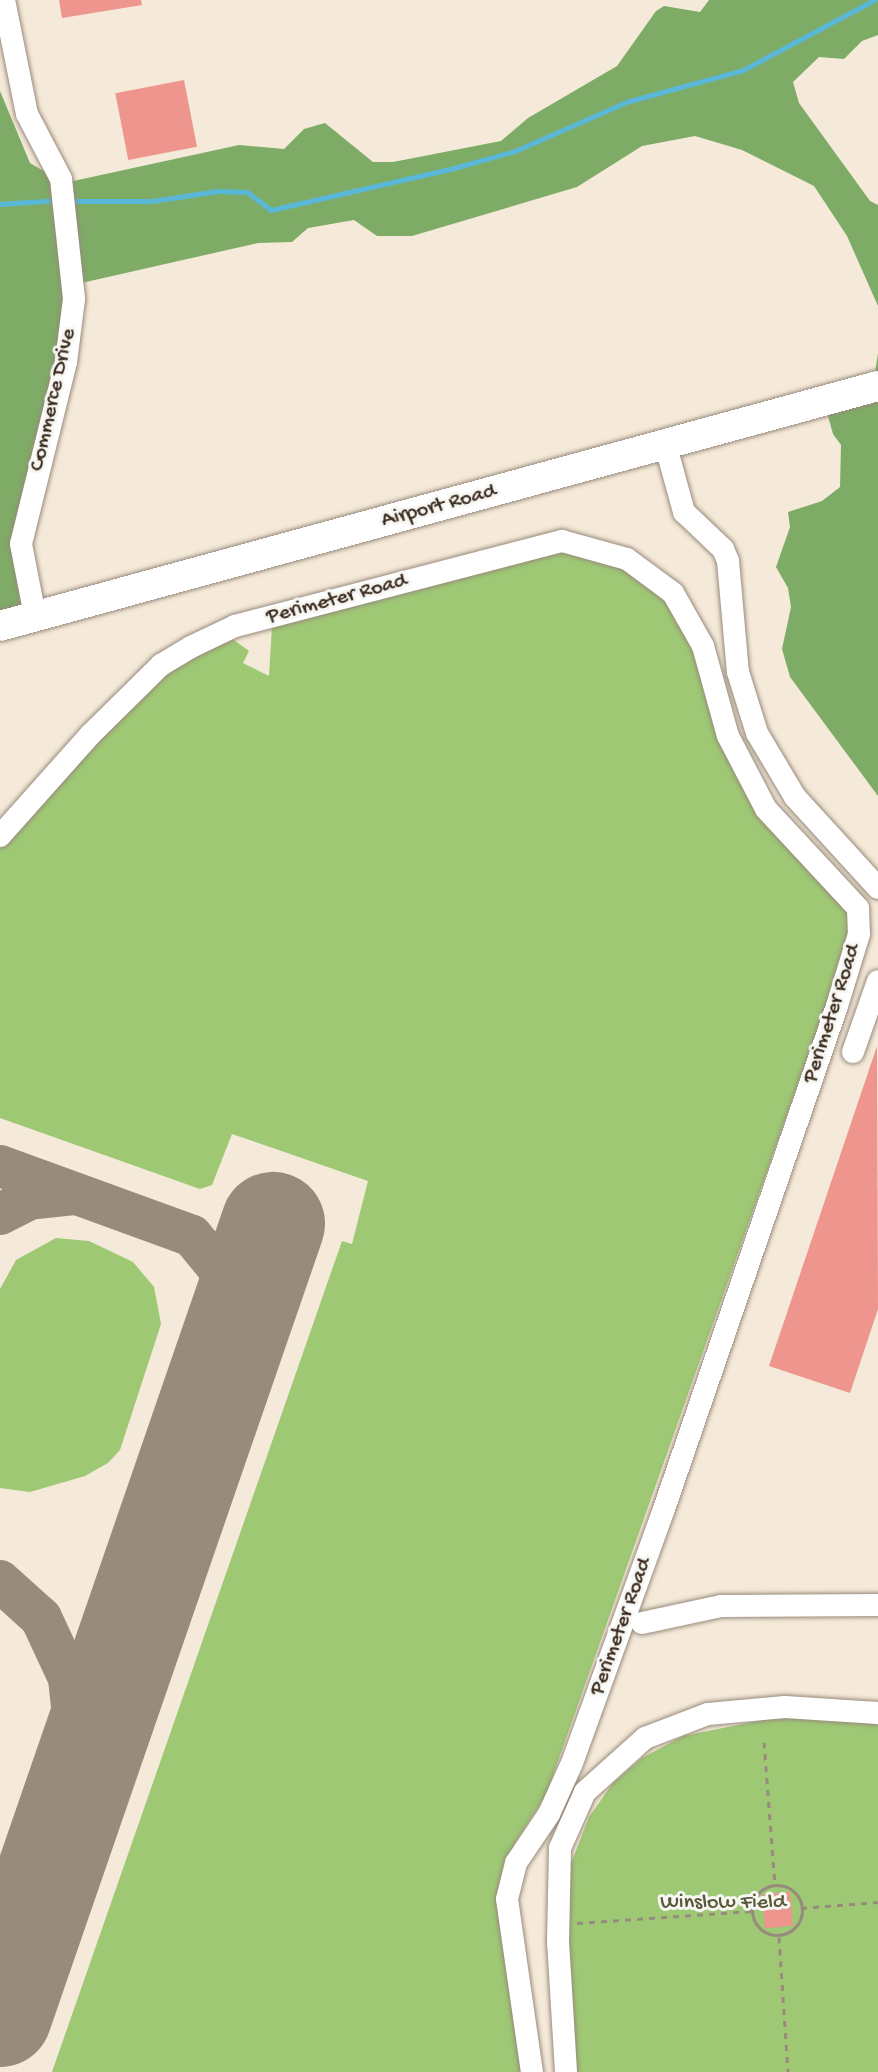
<!DOCTYPE html>
<style>
body{margin:0}
#map{position:relative;width:878px;height:2072px;overflow:hidden;background:#f5e9d9;font-family:"Gochi Hand",sans-serif}
div>[style]{position:absolute}
[style*='--x']{left:calc(var(--x)*1px);top:calc(var(--y)*1px);width:calc(var(--w)*1px);rotate:calc(var(--a)*1deg)}
.green>*{inset:0;background:#9ec874}
.forest>*{inset:0;background:#7eac66}
.stream>*{height:5px;margin:-2.5px;padding:0 2.5px;transform-origin:2.5px;border-radius:2.5px;background:#5ab7d8}
.taxiway>*{height:42px;margin:-21px;padding:0 21px;transform-origin:21px;border-radius:21px;background:#988a7c}
.runway>*{height:104px;margin:-52px;padding:0 52px;transform-origin:52px;border-radius:52px;background:#988a7c}
.building>*{inset:0;background:#ee968e;transform-origin:0 0}
.path>*{height:3px;margin-top:-1.5px;transform-origin:0;background:repeating-linear-gradient(90deg,#988a7c 0 6px,transparent 0 12px)}
.path>.ring{margin:-1.5px;padding:0;box-sizing:content-box;background:none;border:3px solid #988a7c;border-radius:50%}
.roads{filter:drop-shadow(0 0 2px #988a7c) drop-shadow(0 0 2px #988a7c)}
.minor>*{height:22px;margin:-11px;padding:0 11px;transform-origin:11px;border-radius:11px;background:#fff}
.major>*{height:30px;margin:-15px;padding:0 15px;transform-origin:15px;border-radius:15px;background:#fff}
span{translate:-50% -50%;white-space:nowrap;text-align:center;line-height:1.15;-webkit-text-stroke:6px #f6f6f2;paint-order:stroke}
.street-label{font-size:22px;color:#3b2a1e}
.park-label{font-size:22px;color:#595938}
</style>
<div id="map">
<div class="green">
<div style="clip-path:polygon(563px 551px,613px 560px,666px 597px,688px 636px,720px 739px,846px 904px,851px 934px,546px 1795px,515px 1843px,500px 1881px,523px 2072px,52px 2072px,342px 1241px,352px 1244px,368px 1181px,232px 1134px,212px 1185px,200px 1189px,0 1118px,0 847px,164px 669px,230px 637px,249px 651px,243px 663px,269px 676px,272px 626px)"></div>
<div style="clip-path:polygon(56px 1238px,89px 1241px,133px 1262px,154px 1287px,161px 1324px,120px 1450px,108px 1463px,85px 1476px,30px 1492px,0 1488px,0 1289px,16px 1260px)"></div>
<div style="clip-path:polygon(824px 1716px,878px 1725px,878px 2072px,574px 2072px,566px 1969px,570px 1866px,589px 1817px,613px 1783px,642px 1758px,683px 1736px,768px 1719px)"></div>
</div>
<div class="forest">
<div style="clip-path:polygon(709px 0,878px 0,878px 35px,862px 41px,844px 59px,819px 57px,793px 82px,799px 103px,870px 201px,878px 205px,878px 306px,847px 236px,814px 186px,742px 150px,695px 136px,642px 146px,577px 187px,412px 236px,377px 236px,354px 220px,308px 228px,292px 242px,258px 243px,77px 284px,21px 543px,35px 614px,0 625px,0 91px,30px 163px,64px 183px,239px 145px,284px 149px,304px 129px,325px 123px,373px 162px,393px 162px,501px 141px,528px 118px,617px 66px,656px 11px,664px 6px,700px 12px)"></div>
<div style="clip-path:polygon(878px 353px,878px 796px,790px 677px,782px 649px,791px 607px,788px 588px,776px 567px,790px 527px,788px 512px,822px 501px,840px 487px,841px 445px,833px 434px,824px 402px,873px 386px)"></div>
</div>
<div class="stream">
<div style="--x:69;--y:201;--w:83;--a:0"></div>
<div style="--x:152;--y:201;--w:66;--a:-8.7"></div>
<div style="--x:217;--y:191;--w:30;--a:2"></div>
<div style="--x:247;--y:192;--w:30;--a:37"></div>
<div style="--x:271;--y:210;--w:188;--a:-12.9"></div>
<div style="--x:454;--y:168;--w:63;--a:-15.6"></div>
<div style="--x:515;--y:151;--w:121;--a:-23.8"></div>
<div style="--x:626;--y:102;--w:121;--a:-15.3"></div>
<div style="--x:743;--y:70;--w:149;--a:-28.1"></div>
<div style="--x:0;--y:204;--w:59;--a:-3.9"></div>
</div>
<div class="taxiway">
<div style="--x:0;--y:1166;--w:204;--a:20"></div>
<div style="--x:192;--y:1236;--w:44;--a:50.5"></div>
<div style="--x:220;--y:1270;--w:60;--a:71.6"></div>
<div style="--x:0;--y:1214;--w:33;--a:-27"></div>
<div style="--x:29;--y:1199;--w:45;--a:-6.3"></div>
<div style="--x:0;--y:1581;--w:55;--a:42.1"></div>
<div style="--x:41;--y:1618;--w:66;--a:65"></div>
<div style="--x:69;--y:1678;--w:57;--a:84"></div>
<div style="--x:75;--y:1735;--w:70;--a:92.5"></div>
</div>
<div class="runway">
<div style="--x:0;--y:2015;--w:837;--a:-70.96"></div>
</div>
<div class="building">
<div style="clip-path:polygon(59px 0,141px 0,142px 5px,62px 18px)"></div>
<div style="left:184px;top:80px;width:68px;height:70px;rotate:79deg"></div>
<div style="clip-path:polygon(877px 1046px,878px 1309px,850px 1393px,769px 1366px)"></div>
<div style="left:790px;top:1892px;width:34px;height:28px;rotate:85deg"></div>
</div>
<div class="path">
<div style="--x:764;--y:1742;--w:142;--a:85.6"></div>
<div class="ring" style="left:752px;top:1885px;width:47px;height:47px"></div>
<div style="--x:801;--y:1908;--w:77;--a:-4.5"></div>
<div style="--x:577;--y:1923;--w:176;--a:-3.9"></div>
<div style="--x:779;--y:1937;--w:135;--a:86.2"></div>
</div>
<div class="roads">
<div class="minor">
<div style="--x:4;--y:0;--w:116;--a:78.6"></div>
<div style="--x:27;--y:114;--w:73;--a:62.4"></div>
<div style="--x:61;--y:179;--w:121;--a:83.8"></div>
<div style="--x:74;--y:299;--w:64;--a:97.2"></div>
<div style="--x:66;--y:362;--w:187;--a:103.9"></div>
<div style="--x:21;--y:544;--w:73;--a:79"></div>
<div style="--x:665;--y:443;--w:72;--a:74.6"></div>
<div style="--x:684;--y:512;--w:54;--a:43.5"></div>
<div style="--x:723;--y:549;--w:13;--a:67"></div>
<div style="--x:728;--y:561;--w:111;--a:84.9"></div>
<div style="--x:738;--y:672;--w:64;--a:72.7"></div>
<div style="--x:757;--y:733;--w:74;--a:59.3"></div>
<div style="--x:795;--y:797;--w:123;--a:47.6"></div>
<div style="--x:0;--y:836;--w:135;--a:-48.3"></div>
<div style="--x:90;--y:735;--w:100;--a:-44.6"></div>
<div style="--x:161;--y:665;--w:35;--a:-31"></div>
<div style="--x:191;--y:647;--w:49;--a:-25.5"></div>
<div style="--x:235;--y:626;--w:338;--a:-14.6"></div>
<div style="--x:562;--y:541;--w:67;--a:15.5"></div>
<div style="--x:627;--y:559;--w:57;--a:36.5"></div>
<div style="--x:673;--y:593;--w:61;--a:60.5"></div>
<div style="--x:703;--y:646;--w:93;--a:74.5"></div>
<div style="--x:728;--y:736;--w:82;--a:62.5"></div>
<div style="--x:766;--y:809;--w:135;--a:47.1"></div>
<div style="--x:858;--y:908;--w:26;--a:88"></div>
<div style="--x:859;--y:934;--w:75;--a:107"></div>
<div style="--x:837;--y:1006;--w:532;--a:108.98"></div>
<div style="--x:664;--y:1509;--w:270;--a:109.9"></div>
<div style="--x:572;--y:1763;--w:56;--a:114.3"></div>
<div style="--x:549;--y:1814;--w:59;--a:124"></div>
<div style="--x:516;--y:1863;--w:37;--a:104"></div>
<div style="--x:507;--y:1899;--w:175;--a:81.8"></div>
<div style="--x:853;--y:1052;--w:75;--a:-70.6"></div>
<div style="--x:642;--y:1623;--w:81;--a:-12.1"></div>
<div style="--x:721;--y:1606;--w:157;--a:-0.4"></div>
<div style="--x:566;--y:2072;--w:129;--a:-93.5"></div>
<div style="--x:558;--y:1943;--w:95;--a:-88.8"></div>
<div style="--x:560;--y:1848;--w:61;--a:-65.9"></div>
<div style="--x:585;--y:1792;--w:81;--a:-42"></div>
<div style="--x:645;--y:1738;--w:67;--a:-20.9"></div>
<div style="--x:708;--y:1714;--w:77;--a:-5.2"></div>
<div style="--x:785;--y:1707;--w:93;--a:3.7"></div>
</div>
<div class="major">
<div style="--x:0;--y:626;--w:910;--a:-15.29"></div>
</div>
</div>
<div class="street-label">
<span style="left:54px;top:400px;rotate:-77deg">Commerce Drive</span>
<span style="left:439px;top:507px;rotate:-15deg">Airport Road</span>
<span style="left:337px;top:600px;rotate:-15deg">Perimeter Road</span>
<span style="left:833px;top:1014px;rotate:-72deg">Perimeter Road</span>
<span style="left:622px;top:1627px;rotate:-70deg">Perimeter Road</span>
</div>
<div class="park-label">
<span style="left:723px;top:1904px">Winslow Field</span>
</div>
</div>
